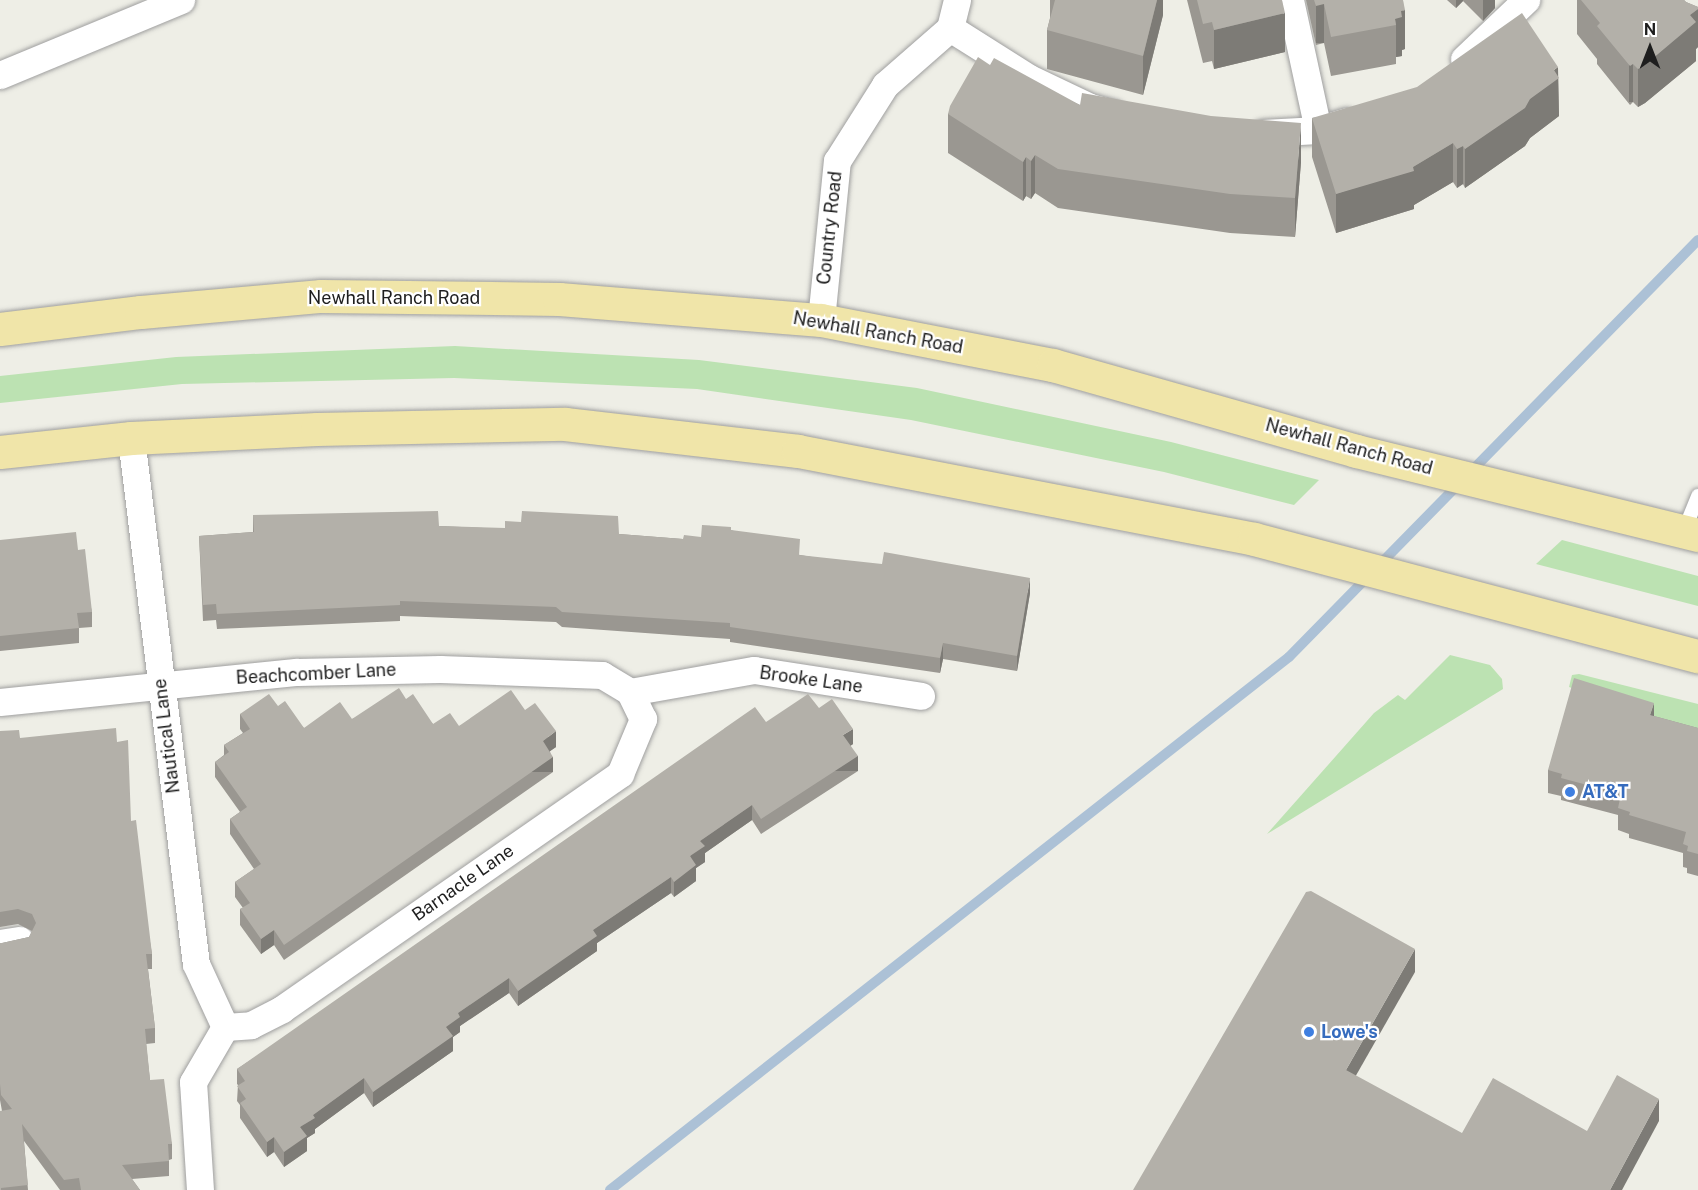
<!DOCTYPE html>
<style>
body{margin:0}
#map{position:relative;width:1698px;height:1190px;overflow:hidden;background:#eeeee6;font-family:"Public Sans",sans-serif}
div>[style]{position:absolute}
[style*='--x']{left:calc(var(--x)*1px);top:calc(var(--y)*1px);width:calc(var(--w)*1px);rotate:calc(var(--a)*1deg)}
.grass>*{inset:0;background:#bce2b2}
.stream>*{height:10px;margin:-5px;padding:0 5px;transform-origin:5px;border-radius:5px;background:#acc1d6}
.roads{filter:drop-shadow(0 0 2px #9f9f9f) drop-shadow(0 0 2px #9f9f9f)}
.service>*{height:14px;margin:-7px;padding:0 7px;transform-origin:7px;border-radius:7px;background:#fff}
.minor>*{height:27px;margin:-13.5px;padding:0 13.5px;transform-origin:13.5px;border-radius:13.5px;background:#fff}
.primary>*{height:33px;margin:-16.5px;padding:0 16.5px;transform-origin:16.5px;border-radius:16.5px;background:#f0e5a9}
.wall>*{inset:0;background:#9a9791}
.shaded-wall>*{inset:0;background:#7d7b76;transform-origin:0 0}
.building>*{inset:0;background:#b3b0a9}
.dots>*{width:16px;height:16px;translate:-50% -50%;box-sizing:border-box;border:3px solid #fff;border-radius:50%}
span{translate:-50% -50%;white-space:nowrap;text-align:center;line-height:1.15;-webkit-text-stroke:4.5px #fff;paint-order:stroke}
.street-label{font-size:18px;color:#1e1e1e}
.shop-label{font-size:18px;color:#366cbe;font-weight:700}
.left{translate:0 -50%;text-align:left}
.north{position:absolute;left:1620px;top:18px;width:60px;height:60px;-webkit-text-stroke:4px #fff;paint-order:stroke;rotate:0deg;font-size:16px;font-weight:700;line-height:24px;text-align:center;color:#1e1e1e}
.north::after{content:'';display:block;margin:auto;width:21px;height:27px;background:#1e1e1e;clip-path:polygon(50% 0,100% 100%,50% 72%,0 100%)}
</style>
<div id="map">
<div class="grass">
<div style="clip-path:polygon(455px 346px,699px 360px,917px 388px,1171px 442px,1319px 480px,1294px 505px,1164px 472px,911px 420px,697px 389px,454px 378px,182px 384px,0 403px,0 376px,176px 357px)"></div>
<div style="clip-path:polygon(1562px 540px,1698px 576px,1698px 606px,1536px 564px)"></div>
<div style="clip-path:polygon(1450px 655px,1490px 665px,1502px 679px,1503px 689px,1267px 834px,1374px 713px,1398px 695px,1405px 700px)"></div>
<div style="clip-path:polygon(1579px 674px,1698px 704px,1698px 731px,1569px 687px,1572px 675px)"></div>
</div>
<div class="stream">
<div style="--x:610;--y:1190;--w:863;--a:-38.13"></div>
<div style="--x:1289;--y:657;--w:584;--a:-45.55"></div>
</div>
<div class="roads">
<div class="service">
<div style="--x:1684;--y:531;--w:38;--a:-68"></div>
</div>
<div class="minor">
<div style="--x:1290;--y:0;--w:133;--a:77.8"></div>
<div style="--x:950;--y:28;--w:93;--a:32.3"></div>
<div style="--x:1029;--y:78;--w:68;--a:25.4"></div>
<div style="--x:1090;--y:107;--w:24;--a:15"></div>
<div style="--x:1464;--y:59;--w:86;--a:-43.6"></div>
<div style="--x:0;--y:75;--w:196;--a:-22.5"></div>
<div style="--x:1263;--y:133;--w:55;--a:-3.1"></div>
<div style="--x:1318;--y:130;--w:30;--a:-17"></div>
<div style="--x:821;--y:320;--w:160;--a:-84.3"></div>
<div style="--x:837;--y:161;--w:90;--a:-57.7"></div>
<div style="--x:885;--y:85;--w:86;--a:-41.2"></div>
<div style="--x:950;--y:28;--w:29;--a:-76"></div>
<div style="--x:131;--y:438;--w:530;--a:82.96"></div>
<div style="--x:196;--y:964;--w:69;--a:65.3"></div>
<div style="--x:630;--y:692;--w:126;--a:-10.1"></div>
<div style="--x:754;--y:670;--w:169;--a:8.8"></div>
<div style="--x:0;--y:702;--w:299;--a:-5.8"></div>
<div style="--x:297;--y:672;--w:143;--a:-1.2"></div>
<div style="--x:440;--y:669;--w:162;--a:2.1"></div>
<div style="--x:602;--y:675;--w:33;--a:31"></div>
<div style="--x:0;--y:943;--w:20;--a:-9"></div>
<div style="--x:225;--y:1027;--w:26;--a:-4"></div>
<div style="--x:251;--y:1025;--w:35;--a:-27"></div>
<div style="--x:282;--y:1009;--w:412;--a:-34.8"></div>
<div style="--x:620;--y:774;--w:60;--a:-67.3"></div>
<div style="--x:643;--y:719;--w:30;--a:-116"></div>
<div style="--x:200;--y:1190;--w:108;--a:-93.7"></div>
<div style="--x:193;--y:1082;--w:64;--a:-59.8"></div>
</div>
<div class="primary">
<div style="--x:0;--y:329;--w:142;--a:-6.9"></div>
<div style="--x:141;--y:312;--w:181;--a:-5.1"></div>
<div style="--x:321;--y:296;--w:238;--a:0.7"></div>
<div style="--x:559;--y:299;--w:263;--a:4.6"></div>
<div style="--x:821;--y:320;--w:236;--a:11"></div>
<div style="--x:1053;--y:365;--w:315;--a:15.8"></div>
<div style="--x:1356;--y:451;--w:352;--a:13.8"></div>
<div style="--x:0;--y:452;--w:132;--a:-6.1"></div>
<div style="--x:131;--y:438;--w:186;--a:-2.8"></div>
<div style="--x:317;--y:429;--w:248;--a:-1.2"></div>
<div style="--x:565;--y:424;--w:235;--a:6.6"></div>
<div style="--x:798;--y:451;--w:464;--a:10.9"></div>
<div style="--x:1254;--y:539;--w:459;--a:14.8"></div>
</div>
</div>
<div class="wall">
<div style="clip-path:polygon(1050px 0,1163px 0,1163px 15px,1143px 95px,1047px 69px,1047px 30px,1050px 18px)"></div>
<div style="clip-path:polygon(1187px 0,1282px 0,1285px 52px,1214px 69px,1212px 61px,1203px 63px)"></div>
<div style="clip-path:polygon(1306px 0,1403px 0,1405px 49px,1402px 50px,1402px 56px,1396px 57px,1396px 64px,1331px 76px,1324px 43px,1316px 45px)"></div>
<div style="clip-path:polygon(1447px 0,1495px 0,1495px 8px,1483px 21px,1463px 1px,1456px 8px)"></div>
<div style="clip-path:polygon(1577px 0,1684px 0,1686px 2px,1698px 7px,1698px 47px,1696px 49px,1696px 61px,1645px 103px,1638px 107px,1633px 102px,1630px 105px,1597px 64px,1597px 59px,1577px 34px)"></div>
<div style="clip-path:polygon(990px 65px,1080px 105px,1301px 162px,1295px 237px,1230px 233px,1058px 208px,1035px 193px,1031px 199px,1026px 196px,1023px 201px,948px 153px,948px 114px)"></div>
<div style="clip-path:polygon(1558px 76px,1559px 116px,1530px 138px,1525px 146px,1465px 188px,1463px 184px,1457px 188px,1453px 182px,1414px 205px,1414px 209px,1336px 233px,1312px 157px,1312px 118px)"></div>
<div style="clip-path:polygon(253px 515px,439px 526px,619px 534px,683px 539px,701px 537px,731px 530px,800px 555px,1030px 593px,1017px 671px,943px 659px,940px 673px,730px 642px,730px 639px,562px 627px,556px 622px,400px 616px,400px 621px,217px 629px,216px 620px,203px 621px,199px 536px,253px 532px)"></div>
<div style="clip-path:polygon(0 540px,78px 550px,92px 612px,92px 627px,79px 628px,79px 643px,0 651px)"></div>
<div style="clip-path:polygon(406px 699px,433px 724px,459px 726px,525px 710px,556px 747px,550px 751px,553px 772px,284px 960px,274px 945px,261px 954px,240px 925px,240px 909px,243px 908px,235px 897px,235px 882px,254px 869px,230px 834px,230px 819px,240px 812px,215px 777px,215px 762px,224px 755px,224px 745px,243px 733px,240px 729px,240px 714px,278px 706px,304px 728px,352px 719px)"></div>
<div style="clip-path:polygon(1654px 716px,1698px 728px,1698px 876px,1687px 873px,1687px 868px,1683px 867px,1683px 853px,1629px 838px,1629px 834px,1618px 830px,1618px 815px,1561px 800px,1561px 796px,1548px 793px,1548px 770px)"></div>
<div style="clip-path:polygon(766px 722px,853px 744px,850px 746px,858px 771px,761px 834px,752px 820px,705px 853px,705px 862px,696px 868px,696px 881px,674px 897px,671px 893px,597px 943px,597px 951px,518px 1006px,509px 993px,460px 1026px,460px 1032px,453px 1037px,453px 1051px,373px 1107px,364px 1093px,315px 1129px,315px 1133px,307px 1138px,307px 1151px,284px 1167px,274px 1152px,267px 1157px,240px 1118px,240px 1105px,237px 1101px,238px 1085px,237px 1084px,237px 1069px)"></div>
<div style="clip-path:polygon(0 731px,20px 738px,117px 742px,152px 954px,152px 969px,148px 969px,155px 1028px,155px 1043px,146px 1044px,150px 1080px,172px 1144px,172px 1159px,169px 1160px,169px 1176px,132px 1179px,140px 1190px,60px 1190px,24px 1141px,28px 1190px,0 1190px,2px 1111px,0 1100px,0 943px,2px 943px,29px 937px,32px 931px,18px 924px,0 927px)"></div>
</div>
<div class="shaded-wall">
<div style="clip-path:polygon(1157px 0,1163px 0,1163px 15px,1143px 95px,1143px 56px)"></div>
<div style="clip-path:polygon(1456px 0,1463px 0,1463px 1px,1456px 8px)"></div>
<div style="clip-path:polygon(1483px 0,1495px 0,1495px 8px,1483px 21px)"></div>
<div style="left:1324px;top:4px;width:39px;height:8px;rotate:90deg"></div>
<div style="clip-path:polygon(1698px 9px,1698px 47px,1696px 49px,1696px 61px,1645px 103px,1638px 107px,1638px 69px,1690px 15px)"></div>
<div style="clip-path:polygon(1405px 10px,1405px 49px,1402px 50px,1402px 56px,1396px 57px,1396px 25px,1395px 19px,1401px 11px)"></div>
<div style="clip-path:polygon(1285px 13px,1285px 52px,1214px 69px,1214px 30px)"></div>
<div style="left:1633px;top:64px;width:38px;height:4px;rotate:90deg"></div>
<div style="clip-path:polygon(1558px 67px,1559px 116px,1530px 138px,1525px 146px,1465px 188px,1465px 149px,1530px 99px,1554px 70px)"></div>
<div style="clip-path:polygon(1301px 123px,1301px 162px,1295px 237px,1295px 198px)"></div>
<div style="clip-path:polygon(1453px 143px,1453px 182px,1414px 205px,1414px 209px,1336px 233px,1336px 194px,1413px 167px)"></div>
<div style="clip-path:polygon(1463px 146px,1463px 184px,1457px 188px,1457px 149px)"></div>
<div style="clip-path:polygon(1035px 155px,1035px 193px,1031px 199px,1031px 161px)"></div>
<div style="clip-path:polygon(1026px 157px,1026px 196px,1023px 201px,1023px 162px)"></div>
<div style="clip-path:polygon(1030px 578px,1030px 593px,1017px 671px,1017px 656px)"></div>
<div style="clip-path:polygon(943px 643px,943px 659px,940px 673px,940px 658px)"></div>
<div style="clip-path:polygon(1654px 703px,1654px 725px,1650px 715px)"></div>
<div style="clip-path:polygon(853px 729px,853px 744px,843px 751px,843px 735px)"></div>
<div style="clip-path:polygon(556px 731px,556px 747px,543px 756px,543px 741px)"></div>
<div style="left:858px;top:756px;width:15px;height:116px;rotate:90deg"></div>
<div style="left:553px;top:757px;width:15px;height:328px;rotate:90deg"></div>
<div style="clip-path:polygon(752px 805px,752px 820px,705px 853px,705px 862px,696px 868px,696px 881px,674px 897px,674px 882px,700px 841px)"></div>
<div style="clip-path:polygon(671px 877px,671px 893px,597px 943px,597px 951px,518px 1006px,518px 991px,593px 930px)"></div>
<div style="clip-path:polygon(274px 930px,274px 945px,261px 954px,261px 939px)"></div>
<div style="clip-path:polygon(1415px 949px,1415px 972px,1346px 1093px,1346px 1070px)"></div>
<div style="clip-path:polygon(509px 978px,509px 993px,460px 1026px,460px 1032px,453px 1037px,453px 1051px,373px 1107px,373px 1092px,458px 1013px)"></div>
<div style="clip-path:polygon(364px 1078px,364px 1093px,315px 1129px,315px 1133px,307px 1138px,307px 1151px,284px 1167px,284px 1152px,300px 1127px,313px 1115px)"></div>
<div style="clip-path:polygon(1659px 1099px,1659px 1121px,1622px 1190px,1610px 1190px)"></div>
<div style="clip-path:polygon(274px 1137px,274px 1152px,267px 1157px,267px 1142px)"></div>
</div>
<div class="building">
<div style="clip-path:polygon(1055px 0,1157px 0,1143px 56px,1047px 30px)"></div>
<div style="clip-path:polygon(1197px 0,1282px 0,1285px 13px,1214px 30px,1212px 22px,1203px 24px)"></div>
<div style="clip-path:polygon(1314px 0,1403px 0,1405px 10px,1401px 11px,1402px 17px,1395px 19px,1396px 25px,1331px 37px,1324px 4px,1316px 6px)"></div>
<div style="clip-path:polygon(1581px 0,1684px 0,1686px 2px,1698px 7px,1698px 9px,1690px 15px,1696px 22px,1645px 65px,1638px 69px,1633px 64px,1630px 66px,1597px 26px,1600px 23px)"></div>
<div style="clip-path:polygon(1522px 13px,1558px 67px,1554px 70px,1559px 78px,1530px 99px,1525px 108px,1465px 149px,1463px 146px,1457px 149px,1453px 143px,1413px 167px,1414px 171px,1336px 194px,1312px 118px,1417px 87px)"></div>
<div style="clip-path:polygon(978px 57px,990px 65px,994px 58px,1080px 105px,1082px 93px,1211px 116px,1301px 123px,1295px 198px,1230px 194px,1058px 169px,1035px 155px,1031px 161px,1026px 157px,1023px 162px,948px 114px,950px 106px)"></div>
<div style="clip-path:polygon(438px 511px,439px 526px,505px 528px,505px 521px,521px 522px,522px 511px,618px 516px,619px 534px,683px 539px,684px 535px,701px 537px,702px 525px,731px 527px,731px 530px,800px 539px,799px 555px,882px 564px,884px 552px,1030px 578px,1017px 656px,943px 643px,940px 658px,730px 627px,730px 623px,562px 612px,556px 607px,400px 601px,400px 605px,217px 614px,216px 604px,203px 605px,199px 536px,254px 532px,253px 515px)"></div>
<div style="clip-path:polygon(76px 532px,78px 550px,85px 549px,92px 612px,77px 613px,79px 628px,0 636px,0 540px)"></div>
<div style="clip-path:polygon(1574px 678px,1654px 703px,1650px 715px,1698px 728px,1698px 854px,1687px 851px,1688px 846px,1683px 844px,1686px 832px,1629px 815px,1630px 812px,1618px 808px,1621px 794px,1561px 778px,1562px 774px,1548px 770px)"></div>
<div style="clip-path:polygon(399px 688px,406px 699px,413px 694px,433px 724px,450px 713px,459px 726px,511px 690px,525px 710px,535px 703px,556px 731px,543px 741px,553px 757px,284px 945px,274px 930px,261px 939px,240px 909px,250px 903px,235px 882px,261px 864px,230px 819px,247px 807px,215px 762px,229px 752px,224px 745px,250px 729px,240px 714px,269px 694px,278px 706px,285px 701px,304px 728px,340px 702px,352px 719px)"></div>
<div style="clip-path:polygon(808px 694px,819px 708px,832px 699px,853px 729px,843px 735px,858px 756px,761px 819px,752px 805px,700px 841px,705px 846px,690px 856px,696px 865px,674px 882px,671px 877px,593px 930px,597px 936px,518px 991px,509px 978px,458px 1013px,460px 1017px,446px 1027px,453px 1036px,373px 1092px,364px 1078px,313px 1115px,315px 1118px,300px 1127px,307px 1136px,284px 1152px,274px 1137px,267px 1142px,240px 1103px,246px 1099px,237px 1086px,245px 1081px,237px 1069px,755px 707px,766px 722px)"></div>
<div style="clip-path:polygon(116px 728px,117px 742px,128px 740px,131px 821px,136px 820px,152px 954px,146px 954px,155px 1028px,145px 1029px,150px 1080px,164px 1079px,172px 1144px,168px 1144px,169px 1161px,122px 1165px,140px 1190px,81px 1190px,79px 1178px,64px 1180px,22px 1124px,28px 1185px,1px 1188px,1px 1190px,0 1190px,0 1111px,12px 1109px,1px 1095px,0 1084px,0 943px,2px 943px,29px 937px,36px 923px,32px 914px,18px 909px,0 912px,0 731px,19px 730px,20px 738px)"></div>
<div style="clip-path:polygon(1311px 891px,1415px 949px,1346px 1070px,1462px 1133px,1493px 1078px,1587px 1131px,1617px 1075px,1659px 1099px,1610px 1190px,1133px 1190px,1306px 892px)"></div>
</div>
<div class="dots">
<div style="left:1570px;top:792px;background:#3f7fe0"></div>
<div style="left:1309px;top:1032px;background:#3f7fe0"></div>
</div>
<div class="street-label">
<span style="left:830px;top:228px;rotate:-84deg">Country Road</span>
<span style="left:394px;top:298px">Newhall Ranch Road</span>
<span style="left:878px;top:333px;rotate:10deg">Newhall Ranch Road</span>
<span style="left:1349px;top:447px;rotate:15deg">Newhall Ranch Road</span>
<span style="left:316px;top:674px;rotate:-3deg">Beachcomber Lane</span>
<span style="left:811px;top:680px;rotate:8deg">Brooke Lane</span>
<span style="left:167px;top:736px;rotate:-97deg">Nautical Lane</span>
<span style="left:463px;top:883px;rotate:-35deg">Barnacle Lane</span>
</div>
<div class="shop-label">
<span class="left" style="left:1582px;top:792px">AT&amp;T</span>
<span class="left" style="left:1321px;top:1032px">Lowe's</span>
</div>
<div class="north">N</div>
</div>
